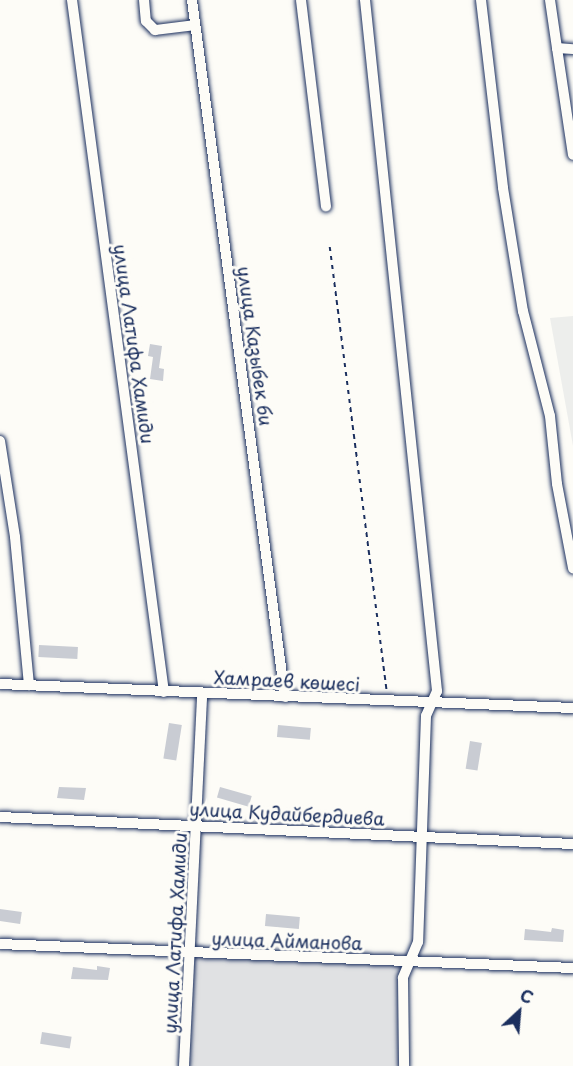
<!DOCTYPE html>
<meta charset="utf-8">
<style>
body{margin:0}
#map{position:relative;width:573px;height:1066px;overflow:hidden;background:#fdfcf7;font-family:"Playpen Sans",sans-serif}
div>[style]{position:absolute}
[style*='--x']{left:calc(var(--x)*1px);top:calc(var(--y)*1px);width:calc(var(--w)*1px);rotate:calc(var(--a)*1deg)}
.built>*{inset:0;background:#edeeec}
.green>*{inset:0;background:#e0e1e3}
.building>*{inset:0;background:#c9ccd3;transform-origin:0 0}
.path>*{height:1.5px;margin-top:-0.75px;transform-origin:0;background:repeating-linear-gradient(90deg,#1b2f5e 0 4.5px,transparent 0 9px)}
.roads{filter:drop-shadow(0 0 2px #1b2f5e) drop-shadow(0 0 2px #1b2f5e)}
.minor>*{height:10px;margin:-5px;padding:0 5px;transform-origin:5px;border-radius:5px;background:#fdfcf7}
span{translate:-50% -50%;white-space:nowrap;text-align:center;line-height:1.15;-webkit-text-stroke:6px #fdfcf7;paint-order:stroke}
.street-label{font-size:18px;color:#1b2f5e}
.north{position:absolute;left:489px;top:982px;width:60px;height:60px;-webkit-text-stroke:4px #fdfcf7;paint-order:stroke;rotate:26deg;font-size:16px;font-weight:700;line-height:24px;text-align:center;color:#1b2f5e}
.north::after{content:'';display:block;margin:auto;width:21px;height:27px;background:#1b2f5e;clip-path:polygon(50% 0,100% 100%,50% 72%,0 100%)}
</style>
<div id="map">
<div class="built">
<div style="clip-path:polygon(573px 316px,573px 446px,550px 318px)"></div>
</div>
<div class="green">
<div style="clip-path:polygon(190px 954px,410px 963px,403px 979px,404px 1066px,184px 1066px)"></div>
</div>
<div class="building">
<div style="clip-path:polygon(150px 344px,162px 346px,159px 368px,164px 369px,163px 381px,150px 379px,153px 357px,148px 356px)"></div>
<div style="left:39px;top:645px;width:39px;height:12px;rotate:3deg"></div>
<div style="left:169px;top:723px;width:13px;height:36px;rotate:9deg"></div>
<div style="left:278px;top:725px;width:33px;height:12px;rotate:5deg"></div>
<div style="left:470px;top:741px;width:12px;height:28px;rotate:9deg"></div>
<div style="clip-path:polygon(59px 787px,86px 788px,84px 800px,57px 798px)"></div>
<div style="left:220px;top:787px;width:33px;height:11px;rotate:16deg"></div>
<div style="left:0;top:909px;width:22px;height:12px;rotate:8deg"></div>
<div style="left:266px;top:914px;width:34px;height:12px;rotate:5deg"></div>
<div style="clip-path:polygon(552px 928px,564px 930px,563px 942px,524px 940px,525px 929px,551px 932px)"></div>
<div style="clip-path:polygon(97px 966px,110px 968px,108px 980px,71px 979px,73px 967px,97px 970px)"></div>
<div style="left:42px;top:1032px;width:30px;height:12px;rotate:9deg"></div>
</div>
<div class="path">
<div style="--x:330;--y:247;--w:447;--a:82.7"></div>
</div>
<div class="roads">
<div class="minor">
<div style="--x:72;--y:0;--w:698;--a:82.43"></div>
<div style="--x:144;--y:0;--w:21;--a:85"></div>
<div style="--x:146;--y:21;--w:13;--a:45"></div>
<div style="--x:155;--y:30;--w:40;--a:-7.1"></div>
<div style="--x:192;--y:0;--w:703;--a:82.4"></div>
<div style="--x:301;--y:0;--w:208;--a:83.1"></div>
<div style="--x:365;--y:0;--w:695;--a:84.05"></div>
<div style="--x:437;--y:691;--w:27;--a:114"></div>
<div style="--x:426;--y:716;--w:226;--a:92"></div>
<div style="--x:418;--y:942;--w:39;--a:113"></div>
<div style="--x:403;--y:978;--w:88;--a:89.3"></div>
<div style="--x:481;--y:0;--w:189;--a:83.3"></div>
<div style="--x:503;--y:188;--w:125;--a:80.8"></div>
<div style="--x:523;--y:311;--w:108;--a:75.6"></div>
<div style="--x:550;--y:416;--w:68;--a:84.1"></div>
<div style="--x:557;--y:484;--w:86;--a:79.2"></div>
<div style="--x:550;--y:0;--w:49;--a:81.7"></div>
<div style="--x:557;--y:48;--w:16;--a:4"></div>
<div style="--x:557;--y:48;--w:108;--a:81.5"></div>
<div style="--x:0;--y:441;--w:97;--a:81.1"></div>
<div style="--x:15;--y:537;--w:149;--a:84.6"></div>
<div style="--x:0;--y:684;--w:574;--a:2.4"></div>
<div style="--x:0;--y:817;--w:574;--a:2.7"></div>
<div style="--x:0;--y:944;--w:574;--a:2.4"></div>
<div style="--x:184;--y:1066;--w:373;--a:-87.2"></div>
</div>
</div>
<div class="street-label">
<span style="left:134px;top:344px;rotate:82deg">улица Латифа Хамиди</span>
<span style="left:255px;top:346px;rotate:82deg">улица Казыбек би</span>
<span style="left:287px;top:681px;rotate:3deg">Хамраев көшесі</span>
<span style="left:287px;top:814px;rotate:3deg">улица Кудайбердиева</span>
<span style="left:175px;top:933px;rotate:-87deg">улица Латифа Хамиди</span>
<span style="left:287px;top:941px;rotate:2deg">улица Айманова</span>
</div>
<div class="north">С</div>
</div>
